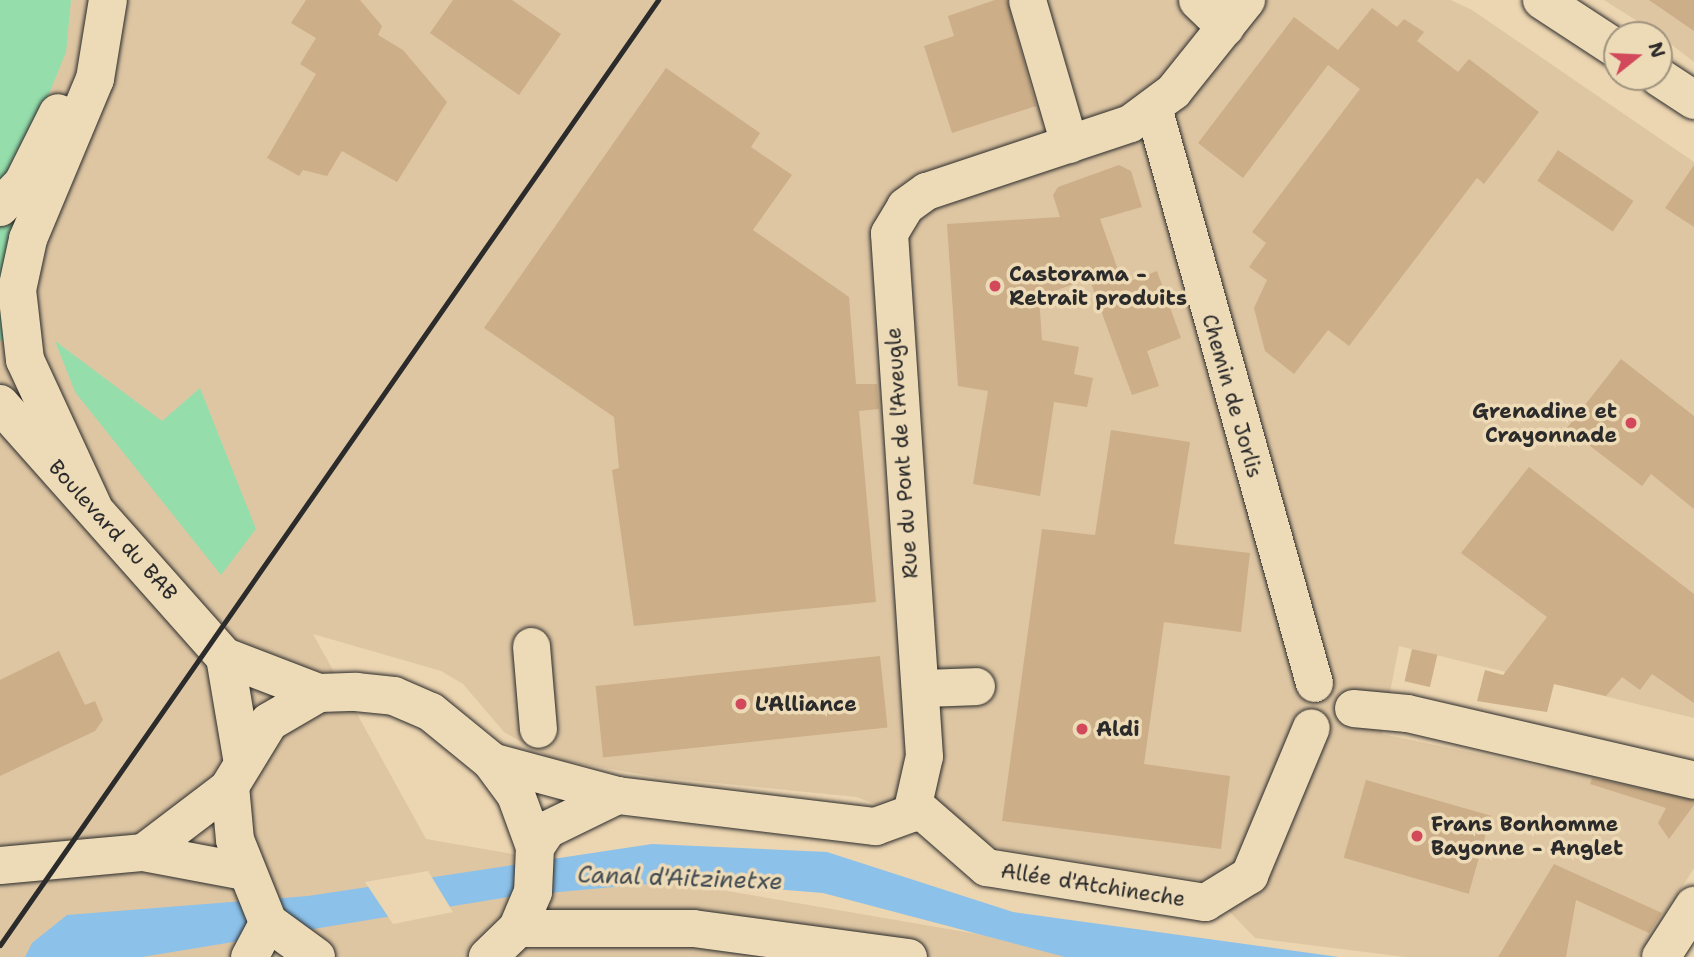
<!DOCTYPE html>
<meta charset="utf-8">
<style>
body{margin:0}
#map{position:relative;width:1694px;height:957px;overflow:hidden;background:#ecd5b1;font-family:"Shantell Sans",sans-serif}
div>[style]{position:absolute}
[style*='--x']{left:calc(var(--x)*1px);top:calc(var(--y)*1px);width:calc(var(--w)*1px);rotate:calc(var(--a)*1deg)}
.built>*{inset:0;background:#dec6a3}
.green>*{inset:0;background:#95deac}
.water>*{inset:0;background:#8cc1e9}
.pier>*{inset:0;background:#ecd5b1}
.building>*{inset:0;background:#ccae88;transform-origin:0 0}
.roads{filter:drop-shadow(0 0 2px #2b2b2b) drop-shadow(0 0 2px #2b2b2b)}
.minor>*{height:37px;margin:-18.5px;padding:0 18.5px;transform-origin:18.5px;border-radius:18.5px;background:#eddab7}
.major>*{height:38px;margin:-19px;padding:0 19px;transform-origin:19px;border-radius:19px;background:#eddab7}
.rail>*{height:5px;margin:-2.5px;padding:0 2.5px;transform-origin:2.5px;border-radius:2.5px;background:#2b2b2b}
.dots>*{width:19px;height:19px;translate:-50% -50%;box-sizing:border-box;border:4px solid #eddab7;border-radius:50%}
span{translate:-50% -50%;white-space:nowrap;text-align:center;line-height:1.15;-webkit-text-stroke:7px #eddab7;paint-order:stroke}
.poi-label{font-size:21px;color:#2b2b2b;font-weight:700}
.left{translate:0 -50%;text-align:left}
.right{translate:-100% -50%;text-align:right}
.street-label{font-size:21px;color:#2b2b2b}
.water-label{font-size:23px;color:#3e4951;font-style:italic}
.north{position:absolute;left:1603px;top:21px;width:70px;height:70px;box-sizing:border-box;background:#eddab7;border:2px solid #9f947f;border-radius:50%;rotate:72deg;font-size:19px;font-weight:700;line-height:28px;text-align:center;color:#2b2b2b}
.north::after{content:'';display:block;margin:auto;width:24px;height:32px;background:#d1495b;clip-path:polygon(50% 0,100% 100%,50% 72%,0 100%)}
</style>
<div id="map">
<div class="built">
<div style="clip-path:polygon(0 0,1451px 0,1472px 10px,1694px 162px,1694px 718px,1399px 646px,1382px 734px,1546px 768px,1550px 756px,1694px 791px,1694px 868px,1638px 957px,1405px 957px,1255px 938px,1199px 880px,1003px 849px,856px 797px,657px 777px,552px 759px,504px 732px,463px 684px,441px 671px,313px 634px,426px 839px,1111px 957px,0 957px)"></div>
<div style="clip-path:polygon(1604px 0,1694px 0,1694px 62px,1659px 35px)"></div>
</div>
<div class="green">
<div style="clip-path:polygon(0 0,71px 0,66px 52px,21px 163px,0 183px)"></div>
<div style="clip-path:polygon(19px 212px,8px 338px,0 341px,0 222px)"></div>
<div style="clip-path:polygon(55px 341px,162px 421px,200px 388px,256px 529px,221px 575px,75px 392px)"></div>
</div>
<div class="water">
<div style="clip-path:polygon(652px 844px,827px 852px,1013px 912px,1339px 957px,1065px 957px,823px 893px,680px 881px,515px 896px,142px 957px,25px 957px,32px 943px,67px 915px,308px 896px)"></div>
</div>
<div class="pier">
<div style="clip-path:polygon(428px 871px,453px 912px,393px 924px,365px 882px)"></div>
</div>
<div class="building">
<div style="clip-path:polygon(306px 0,360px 0,382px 26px,378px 35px,403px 50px,447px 102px,397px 182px,342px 151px,327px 176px,303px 170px,299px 176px,267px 158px,316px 74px,300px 64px,316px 38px,291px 23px)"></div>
<div style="clip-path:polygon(453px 0,512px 0,561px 34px,519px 95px,430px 33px)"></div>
<div style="clip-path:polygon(995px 0,1007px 0,1036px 106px,952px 133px,924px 46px,954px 36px,948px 16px)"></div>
<div style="clip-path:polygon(1649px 0,1694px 0,1694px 31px)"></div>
<div style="clip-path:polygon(1372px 8px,1397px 27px,1404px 19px,1424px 32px,1417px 41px,1458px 72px,1469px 59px,1539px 112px,1484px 184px,1477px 178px,1349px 346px,1328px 330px,1294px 374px,1265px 351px,1254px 308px,1267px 280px,1249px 267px,1266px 243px,1252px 232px,1360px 89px,1328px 65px,1243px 178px,1198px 143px,1294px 17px,1338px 50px)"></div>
<div style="clip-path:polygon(666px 68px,760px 133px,751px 147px,792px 175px,753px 230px,849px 297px,856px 384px,877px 384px,879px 409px,859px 411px,876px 602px,634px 626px,612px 470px,619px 468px,614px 417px,484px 328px)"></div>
<div style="left:1558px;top:150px;width:91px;height:37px;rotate:34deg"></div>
<div style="clip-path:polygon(1119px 165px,1131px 171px,1142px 207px,1100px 219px,1123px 284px,1157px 271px,1181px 338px,1147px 351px,1159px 386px,1132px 395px,1089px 278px,1039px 297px,1042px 340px,1079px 347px,1074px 374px,1093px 378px,1087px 407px,1054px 402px,1040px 496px,973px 484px,988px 391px,958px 386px,947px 224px,1060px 217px,1053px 195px,1058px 187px)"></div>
<div style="clip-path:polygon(1694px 165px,1694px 227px,1665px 208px)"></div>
<div style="clip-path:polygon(1621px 359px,1694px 416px,1694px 509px,1651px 474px,1642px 486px,1567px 428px)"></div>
<div style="clip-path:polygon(1111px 430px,1190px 442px,1174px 544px,1250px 553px,1241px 632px,1164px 622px,1144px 764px,1230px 776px,1221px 849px,1002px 821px,1042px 529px,1095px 535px)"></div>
<div style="clip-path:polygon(1529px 467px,1694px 594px,1694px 703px,1652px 674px,1640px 690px,1622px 677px,1606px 696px,1554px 684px,1547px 712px,1477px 701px,1485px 670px,1503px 675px,1547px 617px,1461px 553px)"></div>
<div style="left:1412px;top:649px;width:26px;height:33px;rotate:13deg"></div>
<div style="clip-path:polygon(59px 651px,85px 705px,95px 701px,103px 720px,95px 731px,0 776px,0 680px)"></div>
<div style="left:880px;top:656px;width:72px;height:286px;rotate:84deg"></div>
<div style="clip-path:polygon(1592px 778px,1694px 800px,1694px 805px,1669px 839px,1658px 823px,1666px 808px,1590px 784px)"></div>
<div style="left:1366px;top:780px;width:130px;height:81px;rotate:16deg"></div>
<div style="clip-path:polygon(1554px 864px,1609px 889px,1662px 913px,1649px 933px,1576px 900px,1566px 957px,1498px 957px)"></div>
</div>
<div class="roads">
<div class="minor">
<div style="--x:1027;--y:0;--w:150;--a:73.7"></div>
<div style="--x:1197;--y:0;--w:39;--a:44"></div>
<div style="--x:1153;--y:107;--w:598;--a:74.38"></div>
<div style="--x:531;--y:646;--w:83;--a:85.2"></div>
<div style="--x:920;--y:688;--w:56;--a:-2"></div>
<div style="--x:1353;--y:708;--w:54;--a:5.3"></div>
<div style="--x:1407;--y:713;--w:295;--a:13.1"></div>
<div style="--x:491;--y:761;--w:131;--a:15.1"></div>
<div style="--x:617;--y:795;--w:260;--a:6.9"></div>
<div style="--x:875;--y:826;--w:38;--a:-20"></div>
<div style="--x:911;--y:813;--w:58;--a:-77.2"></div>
<div style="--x:924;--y:756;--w:524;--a:-93.83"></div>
<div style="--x:889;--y:233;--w:31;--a:-59"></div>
<div style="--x:905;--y:206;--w:26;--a:-36"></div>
<div style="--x:926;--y:191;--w:215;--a:-18.4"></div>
<div style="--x:1130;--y:123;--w:54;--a:-36.7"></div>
<div style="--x:1173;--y:91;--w:117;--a:-51.3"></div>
<div style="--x:916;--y:806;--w:93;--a:41.1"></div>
<div style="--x:986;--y:867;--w:222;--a:9.1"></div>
<div style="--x:1205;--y:902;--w:52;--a:-31.5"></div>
<div style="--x:1249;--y:875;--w:160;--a:-67.3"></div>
<div style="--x:535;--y:847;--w:22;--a:-56"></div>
<div style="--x:547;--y:829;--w:78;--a:-25.9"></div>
<div style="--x:143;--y:852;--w:109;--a:-37.2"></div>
<div style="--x:0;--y:865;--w:144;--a:-5.2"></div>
<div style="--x:143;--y:852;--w:103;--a:10.7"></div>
<div style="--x:518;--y:928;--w:175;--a:0"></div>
<div style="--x:693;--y:928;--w:217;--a:7.7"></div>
<div style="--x:249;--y:957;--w:40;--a:-62"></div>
</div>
<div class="major">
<div style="--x:1542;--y:0;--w:90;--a:33.2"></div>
<div style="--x:1659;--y:77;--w:42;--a:33.3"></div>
<div style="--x:0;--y:207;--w:33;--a:-46"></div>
<div style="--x:23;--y:183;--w:78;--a:-63.4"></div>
<div style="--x:0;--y:404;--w:339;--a:48.4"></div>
<div style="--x:225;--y:657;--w:101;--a:21"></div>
<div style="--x:93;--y:507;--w:162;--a:-114.8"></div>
<div style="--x:25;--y:360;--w:70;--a:-96.5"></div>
<div style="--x:17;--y:290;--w:52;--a:-77.8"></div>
<div style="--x:28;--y:239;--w:173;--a:-67.3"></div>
<div style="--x:95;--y:79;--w:80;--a:-80.7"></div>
<div style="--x:225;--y:657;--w:102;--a:80.4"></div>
<div style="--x:316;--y:957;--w:59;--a:-143.9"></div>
<div style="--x:268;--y:922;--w:88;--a:-111.9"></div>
<div style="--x:235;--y:840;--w:54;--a:-95.3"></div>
<div style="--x:230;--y:786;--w:75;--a:-58.6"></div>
<div style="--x:269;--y:722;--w:58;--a:-30.1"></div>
<div style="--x:319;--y:693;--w:37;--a:-2"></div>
<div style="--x:356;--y:692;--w:38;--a:6"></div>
<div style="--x:394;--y:696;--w:40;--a:23.4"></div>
<div style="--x:431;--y:712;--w:77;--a:39.2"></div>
<div style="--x:491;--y:761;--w:42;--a:53.7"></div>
<div style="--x:516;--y:795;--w:55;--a:69.9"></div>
<div style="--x:535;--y:847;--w:45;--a:92.5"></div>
<div style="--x:533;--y:892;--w:39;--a:113"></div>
<div style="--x:518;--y:928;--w:42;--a:136"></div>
<div style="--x:1661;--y:957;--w:61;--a:-57.1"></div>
</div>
</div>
<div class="rail">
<div style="--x:0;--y:945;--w:1152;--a:-55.15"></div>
</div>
<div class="dots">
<div style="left:995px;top:286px;background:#d1495b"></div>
<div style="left:1631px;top:423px;background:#d1495b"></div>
<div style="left:741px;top:704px;background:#d1495b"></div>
<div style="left:1082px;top:729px;background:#d1495b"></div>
<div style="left:1417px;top:836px;background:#d1495b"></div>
</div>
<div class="poi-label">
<span class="left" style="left:1009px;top:286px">Castorama -<br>Retrait produits</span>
<span class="right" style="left:1617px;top:423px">Grenadine et<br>Crayonnade</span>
<span class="left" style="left:755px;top:704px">L'Alliance</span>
<span class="left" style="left:1096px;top:729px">Aldi</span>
<span class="left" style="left:1431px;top:836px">Frans Bonhomme<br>Bayonne - Anglet</span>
</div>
<div class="street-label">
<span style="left:1232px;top:396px;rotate:74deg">Chemin de Jorlis</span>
<span style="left:902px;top:453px;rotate:-94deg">Rue du Pont de l'Aveugle</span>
<span style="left:113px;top:530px;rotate:48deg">Boulevard du BAB</span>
<span style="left:1093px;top:885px;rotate:9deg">Allée d'Atchineche</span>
</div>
<div class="water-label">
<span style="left:680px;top:878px;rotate:2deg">Canal d'Aitzinetxe</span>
</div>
<div class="north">N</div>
</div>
